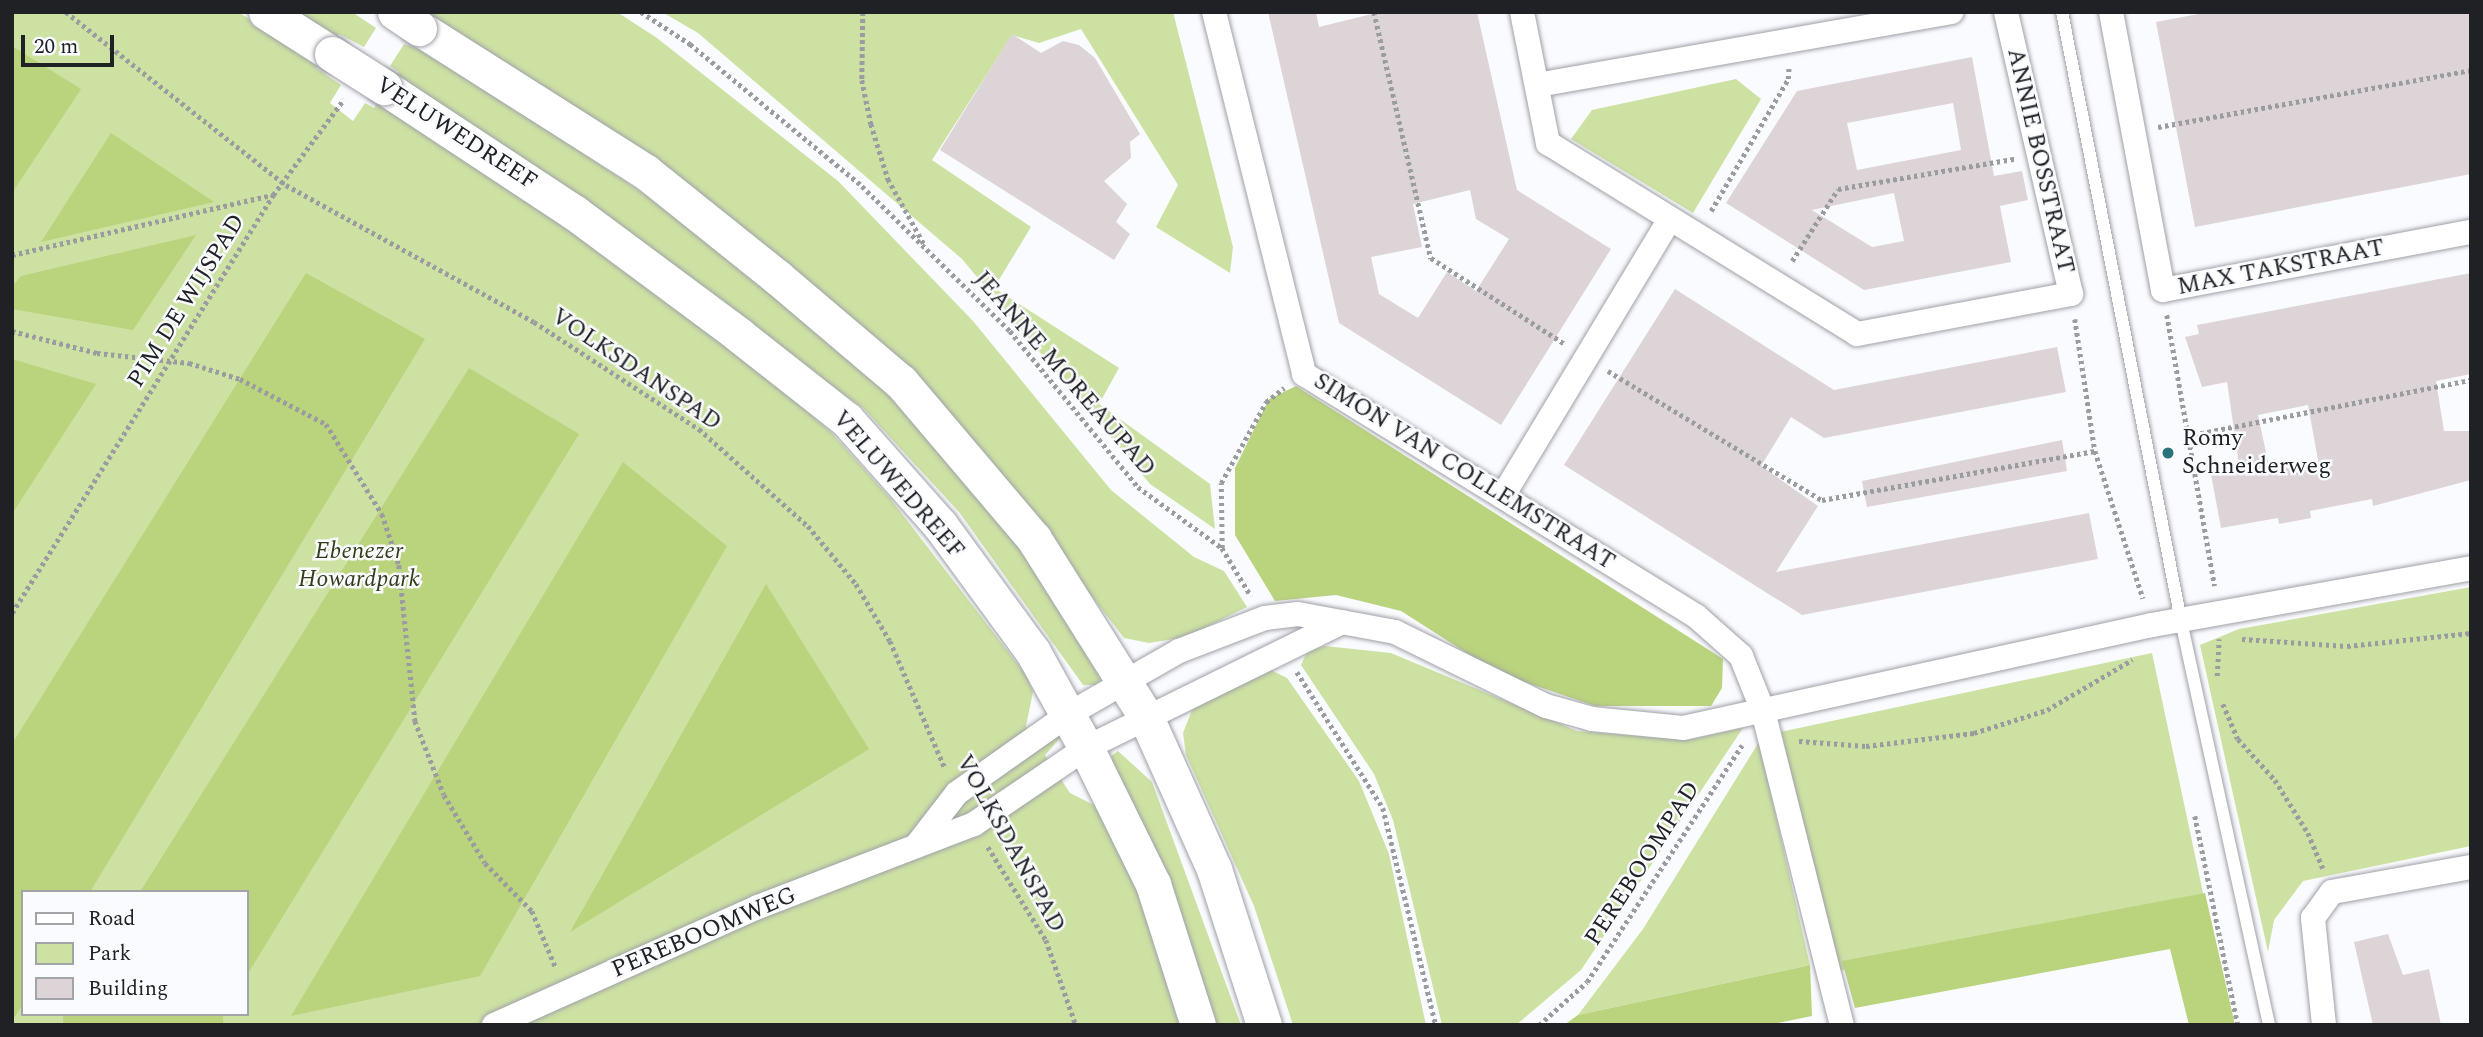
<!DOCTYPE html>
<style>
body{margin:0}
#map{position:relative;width:2483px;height:1037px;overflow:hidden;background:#fafbfe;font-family:Spectral,serif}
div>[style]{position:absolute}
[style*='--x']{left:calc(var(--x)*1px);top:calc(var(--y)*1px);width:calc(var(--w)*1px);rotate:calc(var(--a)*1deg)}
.green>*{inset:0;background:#cde1a3;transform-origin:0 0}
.forest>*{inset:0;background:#bad37d;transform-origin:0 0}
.building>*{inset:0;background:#ddd4d8}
.path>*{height:4.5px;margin-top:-2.25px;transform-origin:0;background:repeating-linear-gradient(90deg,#9b9c9f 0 3.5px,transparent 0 7px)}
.roads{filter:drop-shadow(0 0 2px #9fa0a8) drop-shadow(0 0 2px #9fa0a8)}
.service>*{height:12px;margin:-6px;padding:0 6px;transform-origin:6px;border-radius:6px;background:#fff}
.minor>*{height:24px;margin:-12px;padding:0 12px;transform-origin:12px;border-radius:12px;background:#fff}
.secondary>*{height:35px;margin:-17.5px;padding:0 17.5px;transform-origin:17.5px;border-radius:17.5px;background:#fff}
.bridges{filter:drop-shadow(0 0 2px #9fa0a8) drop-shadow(0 0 2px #9fa0a8)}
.secondary-bridge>*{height:35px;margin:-17.5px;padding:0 17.5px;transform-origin:17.5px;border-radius:17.5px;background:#fff}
.dots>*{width:19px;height:19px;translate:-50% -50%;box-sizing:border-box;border:4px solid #fafbfe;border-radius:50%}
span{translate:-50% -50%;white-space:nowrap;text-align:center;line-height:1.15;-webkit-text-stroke:5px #fafbfe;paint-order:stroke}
.street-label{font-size:24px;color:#202124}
.poi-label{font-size:24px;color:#202124}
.left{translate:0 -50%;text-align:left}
.park-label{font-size:24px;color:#333d19;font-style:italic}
.frame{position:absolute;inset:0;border:14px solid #202124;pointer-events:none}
.legend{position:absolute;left:21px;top:890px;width:228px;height:126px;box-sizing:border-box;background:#fafbfe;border:2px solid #a3a4a7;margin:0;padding:9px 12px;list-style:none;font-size:21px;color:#202124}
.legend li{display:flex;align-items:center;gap:14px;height:35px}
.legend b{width:35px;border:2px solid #a3a4a7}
.scale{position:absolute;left:21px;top:35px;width:93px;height:32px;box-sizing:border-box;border:4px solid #202124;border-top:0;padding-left:9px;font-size:21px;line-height:24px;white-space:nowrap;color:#202124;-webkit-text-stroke:5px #fafbfe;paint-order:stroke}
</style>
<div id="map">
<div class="green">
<div style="clip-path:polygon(evenodd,12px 12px,238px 12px,320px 63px,316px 68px,341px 85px,330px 103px,353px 121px,365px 103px,374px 108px,379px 101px,553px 217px,770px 379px,831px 432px,889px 497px,1026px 675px,1033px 692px,1026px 726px,1037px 742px,1062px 736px,1045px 755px,1070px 793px,1098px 807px,1110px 826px,1165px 956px,1185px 1025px,12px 1025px,12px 12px,23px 892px,247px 892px,247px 1014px,23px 1014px,23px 892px)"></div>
<div style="clip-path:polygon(291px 12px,352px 12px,376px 28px,364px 47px,339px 34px,334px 40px)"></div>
<div style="clip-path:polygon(428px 12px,617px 12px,657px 38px,838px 181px,973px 321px,1111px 490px,1194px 557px,1224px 571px,1247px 607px,1186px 637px,1149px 643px,1124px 638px,984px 457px)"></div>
<div style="clip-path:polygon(662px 12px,1173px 12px,1233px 247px,1230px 273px,1156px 227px,1178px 185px,1081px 29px,1039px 43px,1012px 35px,932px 160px,1031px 227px,994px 288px,1119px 368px,1099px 404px,1210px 484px,1215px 529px,1150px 484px,962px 259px,698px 33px)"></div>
<div style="clip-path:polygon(404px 44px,436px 55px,646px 195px,817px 328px,918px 423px,1027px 555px,1100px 675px,1099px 685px,1083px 685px,959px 512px,863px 408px,395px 77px,399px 72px,390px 66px)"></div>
<div style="clip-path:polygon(1736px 79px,1761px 99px,1693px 213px,1571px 139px,1592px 110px)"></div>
<div style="clip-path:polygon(2471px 587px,2471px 846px,2303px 881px,2274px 920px,2268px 952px,2200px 645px,2239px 629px)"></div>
<div style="clip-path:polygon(1325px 646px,1391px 653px,1577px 731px,1688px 740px,1743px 728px,1581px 970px,1516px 1025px,1442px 1025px,1393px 820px,1374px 774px,1301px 665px,1307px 652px)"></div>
<div style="left:2152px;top:653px;width:246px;height:379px;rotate:78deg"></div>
<div style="clip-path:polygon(1263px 666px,1287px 678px,1359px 781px,1389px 854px,1426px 1025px,1293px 1025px,1254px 906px,1186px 755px,1183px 733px,1192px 710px)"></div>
<div style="clip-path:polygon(1759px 742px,1810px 965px,1578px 1015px,1643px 929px)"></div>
<div style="clip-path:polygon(1118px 751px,1152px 782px,1241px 1025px,1215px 1025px,1118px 778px,1111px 756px)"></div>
</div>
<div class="forest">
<div style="clip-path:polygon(12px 46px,81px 89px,12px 193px)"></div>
<div style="clip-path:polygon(111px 133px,214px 202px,41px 242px)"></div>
<div style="clip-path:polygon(196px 235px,133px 330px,12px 309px,12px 287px,21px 276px)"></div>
<div style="clip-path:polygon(306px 273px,425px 339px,90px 892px,23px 892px,23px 1004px,12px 1021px,12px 744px)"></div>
<div style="clip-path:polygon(12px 359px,96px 384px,12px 514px)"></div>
<div style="clip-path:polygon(469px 368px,579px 434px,247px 975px,247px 892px,140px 892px)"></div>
<div style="clip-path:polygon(1296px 386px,1723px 659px,1722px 688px,1711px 706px,1595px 706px,1498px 673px,1401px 611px,1336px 595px,1275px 601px,1235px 535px,1235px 468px,1269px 399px)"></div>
<div style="clip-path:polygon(623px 462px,727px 546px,480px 976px,291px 1016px)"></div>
<div style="clip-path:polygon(766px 584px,869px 749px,570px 932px)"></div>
<div style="clip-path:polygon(2205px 893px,2235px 1025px,2189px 1025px,2170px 949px,1855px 1008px,1842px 961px)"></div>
<div style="clip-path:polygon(1810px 965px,1812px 1016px,1768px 1025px,1564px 1025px,1578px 1015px)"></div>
<div style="left:63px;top:1014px;width:160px;height:13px"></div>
</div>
<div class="building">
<div style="clip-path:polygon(evenodd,1268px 12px,1316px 12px,1319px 27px,1380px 12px,1477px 12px,1517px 190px,1611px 249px,1501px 425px,1339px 323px,1268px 12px,1470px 190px,1476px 219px,1509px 239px,1476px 291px,1447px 272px,1418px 318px,1379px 294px,1371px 257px,1422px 247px,1413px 204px,1470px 190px)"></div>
<div style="clip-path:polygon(2209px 12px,2471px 12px,2471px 174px,2195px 227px,2156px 22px)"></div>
<div style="clip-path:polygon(1012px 34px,1041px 53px,1063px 41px,1079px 45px,1095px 58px,1140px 134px,1130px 142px,1131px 158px,1104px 181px,1127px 204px,1116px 222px,1130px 234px,1114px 260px,940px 150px)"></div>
<div style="clip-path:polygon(evenodd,1972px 57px,1994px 176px,2022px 171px,2028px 200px,2000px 206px,2011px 262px,1864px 290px,1726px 203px,1797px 91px,1972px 57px,1953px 103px,1961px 150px,1857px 170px,1847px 123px,1953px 103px,1972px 57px,1894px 193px,1904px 241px,1872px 247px,1812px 210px,1894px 193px)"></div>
<div style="clip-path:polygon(evenodd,2471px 273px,2471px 374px,2436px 381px,2444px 431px,2471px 431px,2471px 480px,2373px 506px,2372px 499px,2310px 511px,2311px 518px,2279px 524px,2278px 518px,2221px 528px,2210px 469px,2239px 464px,2227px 382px,2202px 387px,2185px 337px,2199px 334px,2197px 325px,2471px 273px,2308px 405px,2320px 471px,2269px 466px,2258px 415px,2308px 405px)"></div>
<div style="clip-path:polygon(1675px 289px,1834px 390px,2057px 347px,2066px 392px,1824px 438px,1791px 417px,1761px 466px,1818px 506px,1776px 572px,2089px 513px,2098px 559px,1802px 615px,1564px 465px)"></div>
<div style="clip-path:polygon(2062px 440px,2067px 471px,1867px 507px,1862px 481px)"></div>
<div style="clip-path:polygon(2388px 934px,2403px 975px,2429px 969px,2441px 1025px,2373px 1025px,2354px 942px)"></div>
</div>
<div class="path">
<div style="--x:66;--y:12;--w:280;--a:38.2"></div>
<div style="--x:286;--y:185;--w:283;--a:28.9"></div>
<div style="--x:534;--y:322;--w:197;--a:33"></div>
<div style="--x:699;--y:429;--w:146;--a:41.7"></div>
<div style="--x:808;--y:526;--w:75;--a:50.4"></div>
<div style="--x:856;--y:584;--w:66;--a:59.2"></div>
<div style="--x:890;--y:641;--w:138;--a:66.6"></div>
<div style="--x:641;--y:12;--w:59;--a:33.1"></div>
<div style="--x:690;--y:44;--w:223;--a:39.5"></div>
<div style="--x:862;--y:186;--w:207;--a:44.4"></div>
<div style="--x:1010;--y:331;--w:202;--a:50.6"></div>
<div style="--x:1138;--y:487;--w:104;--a:36"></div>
<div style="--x:1222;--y:548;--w:56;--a:58.9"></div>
<div style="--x:863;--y:12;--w:68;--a:90.8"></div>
<div style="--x:862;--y:80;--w:45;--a:78.4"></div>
<div style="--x:871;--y:124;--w:58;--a:72.8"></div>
<div style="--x:888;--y:179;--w:74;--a:61"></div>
<div style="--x:1374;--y:12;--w:253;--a:77"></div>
<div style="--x:1431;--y:258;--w:159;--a:32.7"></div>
<div style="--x:2158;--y:127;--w:318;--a:-10.3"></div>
<div style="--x:1711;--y:211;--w:153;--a:-59.7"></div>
<div style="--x:1788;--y:79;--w:13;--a:-86"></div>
<div style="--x:12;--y:255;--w:267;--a:-13"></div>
<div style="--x:1792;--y:261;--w:85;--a:-57.4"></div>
<div style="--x:1838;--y:189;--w:179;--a:-9.7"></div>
<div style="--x:2167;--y:315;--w:275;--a:80"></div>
<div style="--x:2075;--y:319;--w:134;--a:81.4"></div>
<div style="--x:2095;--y:451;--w:155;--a:71.9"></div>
<div style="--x:12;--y:331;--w:88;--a:14.5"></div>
<div style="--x:97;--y:353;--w:93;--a:6.2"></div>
<div style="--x:189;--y:363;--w:53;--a:17.4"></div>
<div style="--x:240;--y:379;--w:97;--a:27.6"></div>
<div style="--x:326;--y:424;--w:106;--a:58.1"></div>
<div style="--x:382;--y:514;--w:54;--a:71.6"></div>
<div style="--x:399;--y:565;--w:157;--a:84.1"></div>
<div style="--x:415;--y:721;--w:79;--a:68.6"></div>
<div style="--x:444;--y:795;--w:79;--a:58.9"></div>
<div style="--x:485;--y:863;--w:67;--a:45.6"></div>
<div style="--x:532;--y:911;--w:62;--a:67.2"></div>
<div style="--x:1608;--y:371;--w:250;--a:31.1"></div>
<div style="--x:1822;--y:500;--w:277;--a:-10.2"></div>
<div style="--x:2187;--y:436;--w:289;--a:-11.2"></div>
<div style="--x:1222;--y:548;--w:65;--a:-90.9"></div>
<div style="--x:1221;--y:483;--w:93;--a:-60.9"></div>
<div style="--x:1266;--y:402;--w:23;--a:-38"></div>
<div style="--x:12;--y:613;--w:493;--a:-58"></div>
<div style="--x:273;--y:195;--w:119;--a:-53.5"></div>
<div style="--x:2242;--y:639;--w:105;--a:3.8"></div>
<div style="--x:2347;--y:646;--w:125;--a:-6"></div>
<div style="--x:1297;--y:672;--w:161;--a:57.7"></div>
<div style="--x:1383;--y:808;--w:223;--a:76.3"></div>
<div style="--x:2217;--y:676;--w:37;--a:-87"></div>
<div style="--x:2223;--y:704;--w:38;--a:67"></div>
<div style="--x:2238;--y:739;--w:55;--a:47.9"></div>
<div style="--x:2275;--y:780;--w:62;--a:58.1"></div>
<div style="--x:2308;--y:833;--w:39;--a:67"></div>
<div style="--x:1799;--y:741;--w:67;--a:4.3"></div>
<div style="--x:1866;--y:746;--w:109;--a:-6.9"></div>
<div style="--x:1974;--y:733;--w:77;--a:-17.5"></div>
<div style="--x:2047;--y:710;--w:99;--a:-30.5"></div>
<div style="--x:2195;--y:816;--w:213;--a:78.4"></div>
<div style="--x:988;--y:847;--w:110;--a:58.1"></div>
<div style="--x:1046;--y:940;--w:90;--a:70.6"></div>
<div style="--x:1539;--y:1025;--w:64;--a:-41.9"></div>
<div style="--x:1587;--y:982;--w:283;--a:-56.8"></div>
</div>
<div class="roads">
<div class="service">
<div style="--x:2062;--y:12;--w:621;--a:78.94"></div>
<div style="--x:2181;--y:621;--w:413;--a:77.7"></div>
</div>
<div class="minor">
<div style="--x:1214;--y:12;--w:373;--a:76"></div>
<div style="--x:1304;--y:374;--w:461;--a:31.7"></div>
<div style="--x:1696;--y:616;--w:60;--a:41.6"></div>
<div style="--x:1741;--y:656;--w:59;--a:68.2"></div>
<div style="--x:1763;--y:711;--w:324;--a:75.9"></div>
<div style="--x:1522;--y:12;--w:134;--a:78.8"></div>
<div style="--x:1548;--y:143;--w:363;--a:31.7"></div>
<div style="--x:1857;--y:334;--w:218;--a:-10.6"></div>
<div style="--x:2071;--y:294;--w:289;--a:-103"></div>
<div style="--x:2111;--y:12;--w:283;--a:79.4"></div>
<div style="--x:2163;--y:290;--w:313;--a:-10.7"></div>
<div style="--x:1537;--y:85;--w:421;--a:-10"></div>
<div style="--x:1504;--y:494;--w:319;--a:-58.9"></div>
<div style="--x:916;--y:846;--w:67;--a:-52.3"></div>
<div style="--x:957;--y:793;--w:137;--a:-35.2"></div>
<div style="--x:1069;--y:714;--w:127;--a:-29.8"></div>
<div style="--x:1179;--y:651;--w:92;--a:-21"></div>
<div style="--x:1265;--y:618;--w:33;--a:-7"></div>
<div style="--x:1298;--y:614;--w:99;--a:10.5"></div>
<div style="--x:1395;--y:632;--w:168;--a:26.1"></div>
<div style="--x:1546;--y:706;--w:48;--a:15.8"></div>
<div style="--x:1592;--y:719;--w:91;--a:5.6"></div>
<div style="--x:1683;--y:728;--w:480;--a:-12.4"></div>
<div style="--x:2152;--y:625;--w:324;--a:-10.1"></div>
<div style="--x:494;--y:1025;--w:289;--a:-24.1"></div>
<div style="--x:758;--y:907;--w:231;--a:-21"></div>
<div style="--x:974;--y:824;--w:135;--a:-34.2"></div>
<div style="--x:1086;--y:748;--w:285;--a:-26.2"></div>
<div style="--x:2324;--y:1025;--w:108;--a:-95.9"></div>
<div style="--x:2313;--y:918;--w:32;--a:-54"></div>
<div style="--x:2332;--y:892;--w:141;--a:-10.2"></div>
</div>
<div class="secondary">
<div style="--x:266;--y:12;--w:78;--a:32.5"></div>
<div style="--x:419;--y:28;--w:269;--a:32.4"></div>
<div style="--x:646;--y:172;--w:168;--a:38.7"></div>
<div style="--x:777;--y:277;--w:162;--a:40.3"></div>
<div style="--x:901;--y:382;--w:206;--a:49.7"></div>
<div style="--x:1034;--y:539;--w:210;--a:57.8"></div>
<div style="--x:1146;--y:717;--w:167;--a:65.9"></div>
<div style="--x:1214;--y:869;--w:164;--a:72.2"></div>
<div style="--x:384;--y:87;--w:229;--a:33.4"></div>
<div style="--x:575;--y:213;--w:204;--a:36.6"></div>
<div style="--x:739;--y:335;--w:137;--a:38.2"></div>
<div style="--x:847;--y:420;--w:140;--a:48.5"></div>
<div style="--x:940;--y:525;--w:157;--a:53.8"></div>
<div style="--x:1033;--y:652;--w:110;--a:61.1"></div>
<div style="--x:1086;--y:748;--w:152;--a:63.8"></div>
<div style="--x:1153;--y:884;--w:148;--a:72.3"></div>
</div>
</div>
<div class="bridges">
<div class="secondary-bridge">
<div style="--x:395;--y:12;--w:29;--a:34"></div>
<div style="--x:332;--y:54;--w:62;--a:32.4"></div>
</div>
</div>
<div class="dots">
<div style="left:2168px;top:453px;background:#29737a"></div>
</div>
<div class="street-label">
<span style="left:456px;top:134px;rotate:33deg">VELUWEDREEF</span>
<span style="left:2040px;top:161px;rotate:77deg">ANNIE BOSSTRAAT</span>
<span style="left:2281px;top:268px;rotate:-11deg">MAX TAKSTRAAT</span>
<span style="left:187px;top:301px;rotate:-58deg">PIM DE WIJSPAD</span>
<span style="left:636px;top:370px;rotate:34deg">VOLKSDANSPAD</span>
<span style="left:1064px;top:374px;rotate:49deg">JEANNE MOREAUPAD</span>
<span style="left:1464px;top:472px;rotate:32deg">SIMON VAN COLLEMSTRAAT</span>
<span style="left:898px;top:485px;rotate:49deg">VELUWEDREEF</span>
<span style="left:1010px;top:844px;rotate:61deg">VOLKSDANSPAD</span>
<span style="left:1643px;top:864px;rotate:-57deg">PEREBOOMPAD</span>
<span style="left:704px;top:933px;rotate:-23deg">PEREBOOMWEG</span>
</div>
<div class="poi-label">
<span class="left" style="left:2182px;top:453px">Romy<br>Schneiderweg</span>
</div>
<div class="park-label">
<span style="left:359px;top:566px">Ebenezer<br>Howardpark</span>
</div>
<div class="frame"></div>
<ul class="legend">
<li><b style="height:9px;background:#fff"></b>Road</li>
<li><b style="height:19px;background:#cde1a3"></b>Park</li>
<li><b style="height:19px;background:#ddd4d8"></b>Building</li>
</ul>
<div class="scale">20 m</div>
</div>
